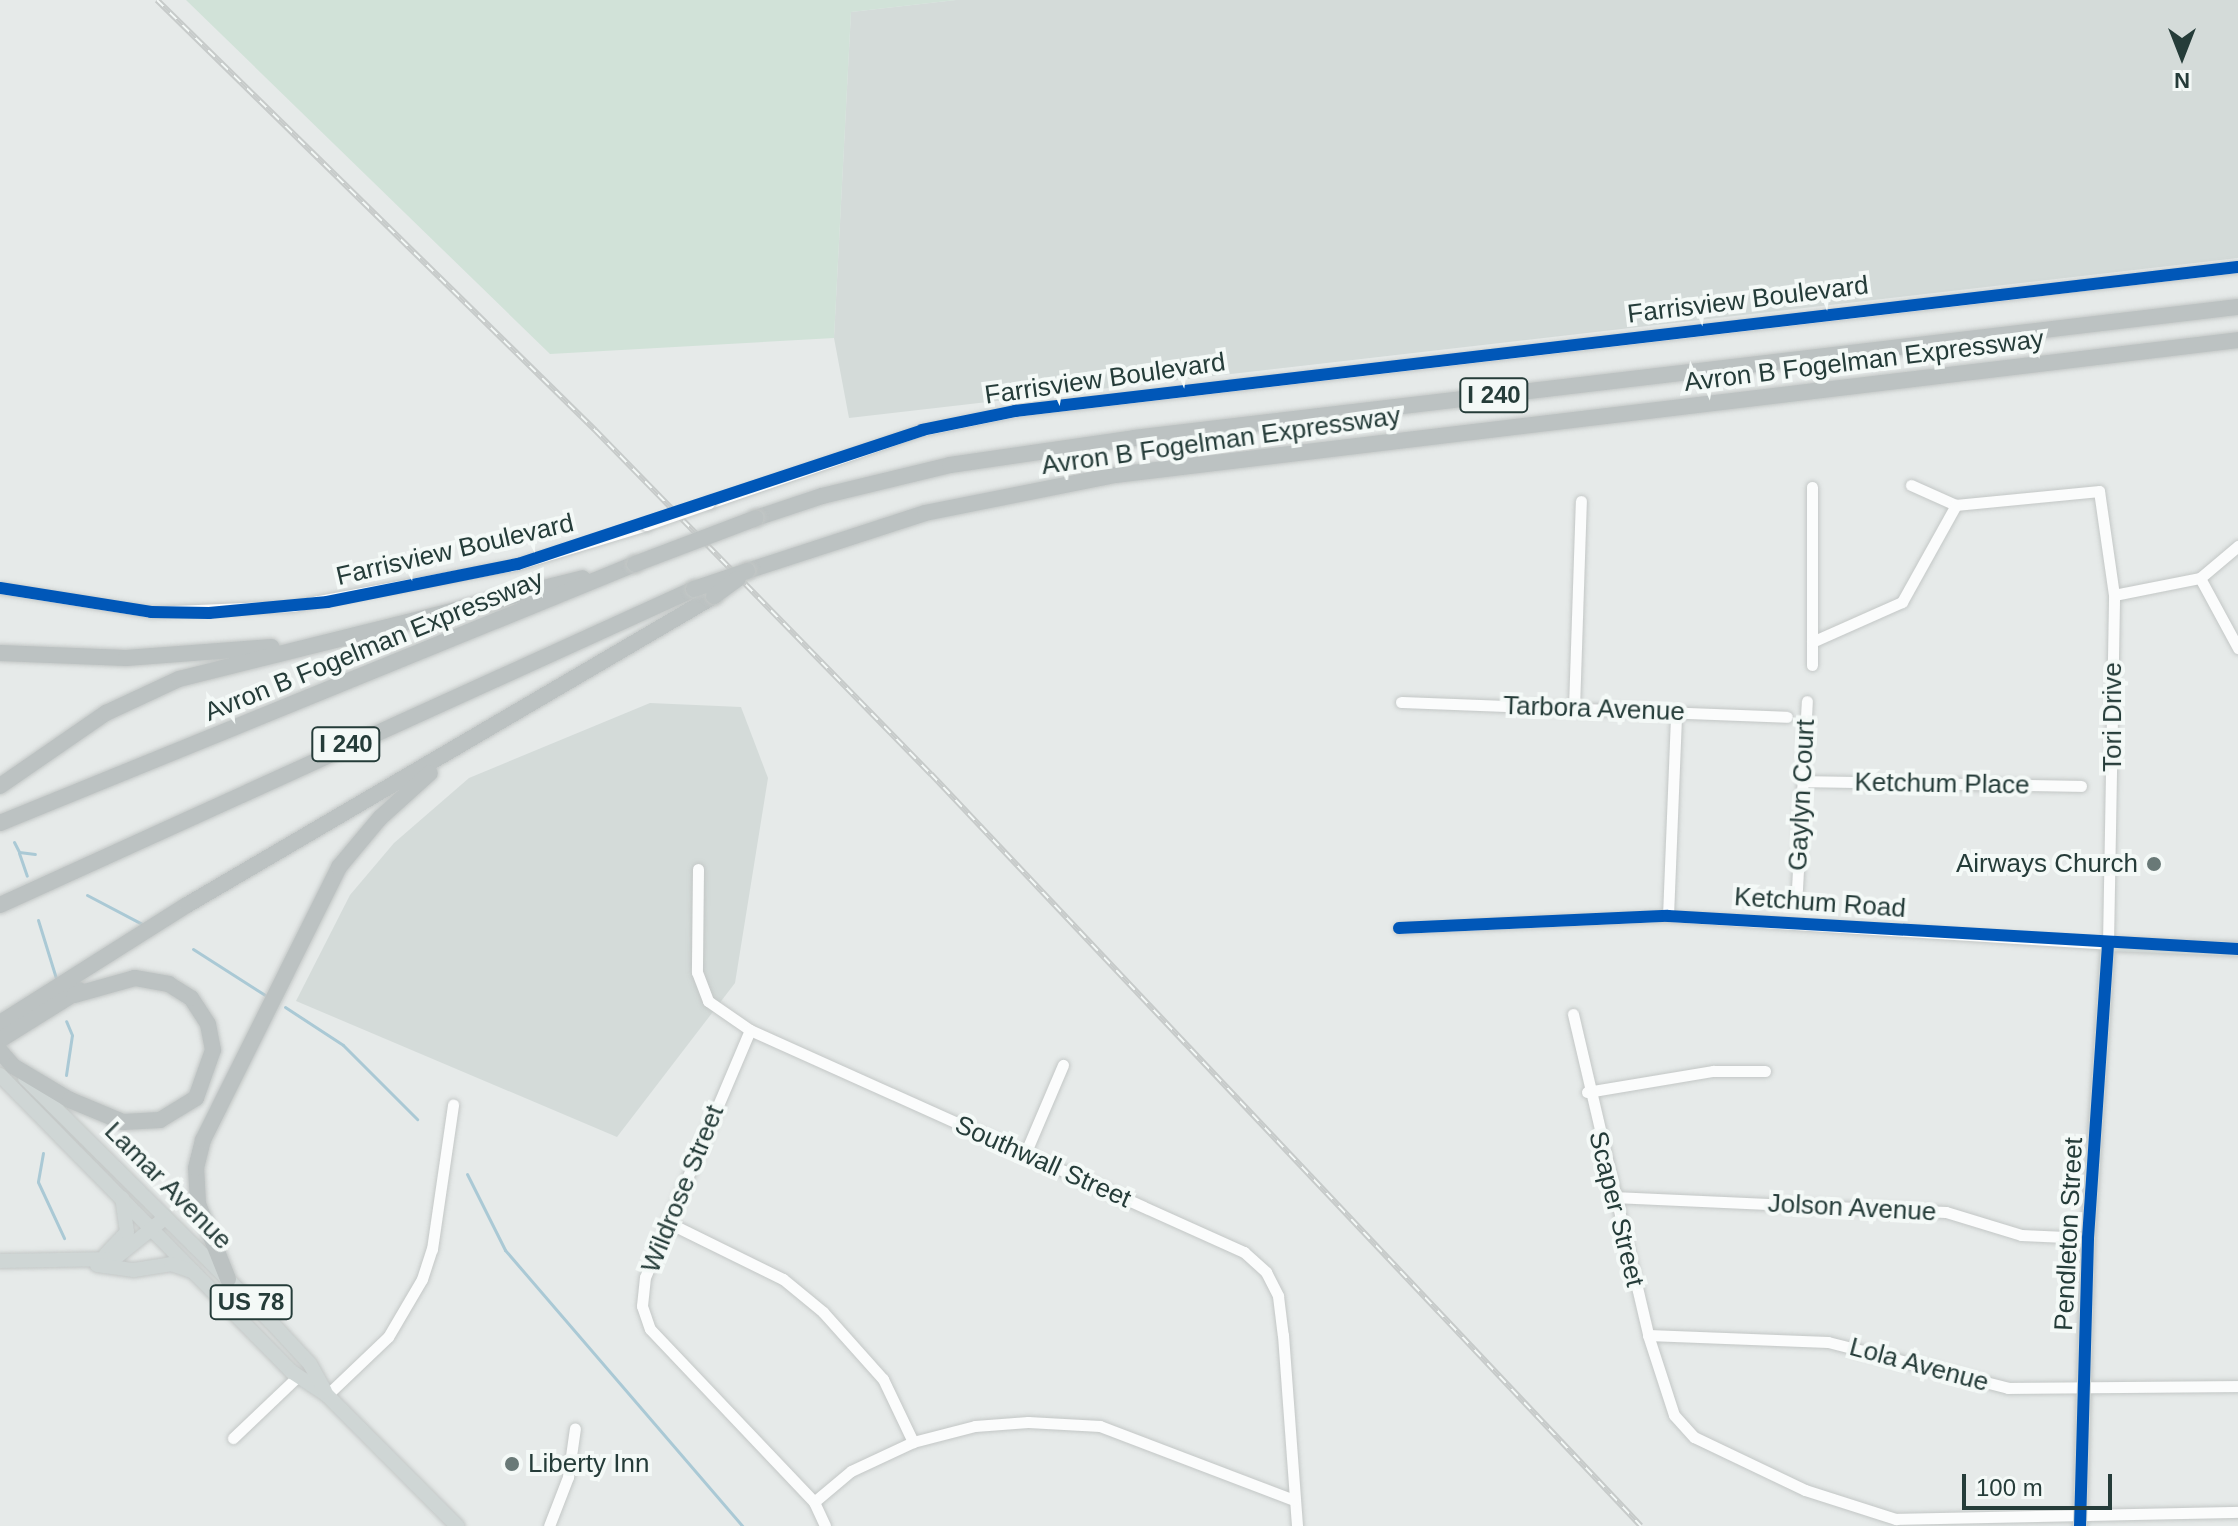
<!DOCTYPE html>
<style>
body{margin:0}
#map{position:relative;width:2238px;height:1526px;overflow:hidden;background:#e6eae9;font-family:Helvetica,sans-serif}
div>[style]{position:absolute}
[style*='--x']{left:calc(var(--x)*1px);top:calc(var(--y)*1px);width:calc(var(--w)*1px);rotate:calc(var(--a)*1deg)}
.built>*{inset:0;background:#d4dbd9}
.green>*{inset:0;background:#d1e2d8}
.stream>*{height:3px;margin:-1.5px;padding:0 1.5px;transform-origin:1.5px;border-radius:1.5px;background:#aac9d5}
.roads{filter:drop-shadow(0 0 2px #c3c7c6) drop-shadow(0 0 2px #c3c7c6)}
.minor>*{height:11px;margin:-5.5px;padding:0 5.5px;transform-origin:5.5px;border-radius:5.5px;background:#fbfcfc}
.major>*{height:14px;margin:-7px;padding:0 7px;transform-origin:7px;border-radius:7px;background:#cfd6d5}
.highway>*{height:16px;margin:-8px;padding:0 8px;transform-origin:8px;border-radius:8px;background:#bcc2c2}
.rail>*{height:6px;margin-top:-3px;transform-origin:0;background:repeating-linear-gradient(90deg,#f4f9f7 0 9px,#c7cbca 0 18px);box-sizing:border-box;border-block:2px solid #c7cbca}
.bridges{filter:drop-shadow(0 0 2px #c3c7c6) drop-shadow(0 0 2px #c3c7c6)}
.minor-bridge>*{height:11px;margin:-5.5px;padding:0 5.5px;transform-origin:5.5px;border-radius:5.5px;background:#fbfcfc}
.highway-bridge>*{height:16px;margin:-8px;padding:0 8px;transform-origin:8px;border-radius:8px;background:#bcc2c2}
.cycleway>*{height:12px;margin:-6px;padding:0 6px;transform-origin:6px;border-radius:6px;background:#0057b8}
.dots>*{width:22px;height:22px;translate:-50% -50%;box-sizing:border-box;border:4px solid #f4f9f7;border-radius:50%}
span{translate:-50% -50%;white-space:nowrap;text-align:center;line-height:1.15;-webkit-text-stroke:8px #f4f9f7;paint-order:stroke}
.shield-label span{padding:2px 6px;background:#f4f9f7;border:2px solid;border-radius:6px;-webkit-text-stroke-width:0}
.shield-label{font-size:24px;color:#253c39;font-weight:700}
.street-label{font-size:26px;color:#253c39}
.poi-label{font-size:26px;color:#253c39}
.right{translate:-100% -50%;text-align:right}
.left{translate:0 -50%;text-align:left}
.north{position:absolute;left:2142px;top:16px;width:80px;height:80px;-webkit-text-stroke:6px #f4f9f7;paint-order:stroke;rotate:180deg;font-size:22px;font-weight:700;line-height:32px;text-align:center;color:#253c39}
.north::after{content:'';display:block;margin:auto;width:28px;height:36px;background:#253c39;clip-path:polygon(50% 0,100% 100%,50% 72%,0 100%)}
.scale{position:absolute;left:1962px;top:1474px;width:150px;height:36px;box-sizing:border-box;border:4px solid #253c39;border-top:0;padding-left:10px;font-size:24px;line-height:28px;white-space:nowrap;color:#253c39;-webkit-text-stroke:6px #f4f9f7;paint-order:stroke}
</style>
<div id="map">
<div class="built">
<div style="clip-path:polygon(956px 0,2238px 0,2238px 258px,849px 418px,834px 338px,851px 12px)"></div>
<div style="clip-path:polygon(650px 703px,741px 707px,768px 778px,735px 983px,617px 1137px,296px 1001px,350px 895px,394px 843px,469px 778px)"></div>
</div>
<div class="green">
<div style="clip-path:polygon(186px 0,956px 0,851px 12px,834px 338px,550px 354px)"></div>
</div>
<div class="stream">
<div style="--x:14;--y:842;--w:11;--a:63"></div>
<div style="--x:19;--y:852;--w:16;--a:7"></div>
<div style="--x:19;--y:853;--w:24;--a:71"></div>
<div style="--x:87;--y:895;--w:62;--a:27.8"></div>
<div style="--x:38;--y:920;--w:61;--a:72.8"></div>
<div style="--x:193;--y:949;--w:85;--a:32.6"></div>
<div style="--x:285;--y:1007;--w:69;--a:33.2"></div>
<div style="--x:343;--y:1045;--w:105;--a:45"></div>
<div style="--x:66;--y:1075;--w:40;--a:-81.5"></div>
<div style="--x:72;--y:1035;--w:15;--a:-113"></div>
<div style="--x:43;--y:1153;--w:29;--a:100"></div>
<div style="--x:38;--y:1182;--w:62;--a:65.1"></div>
<div style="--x:467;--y:1174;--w:85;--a:63.4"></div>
<div style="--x:505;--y:1250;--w:364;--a:49.3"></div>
</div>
<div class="roads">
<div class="minor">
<div style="--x:1911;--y:485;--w:49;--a:24"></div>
<div style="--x:1812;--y:487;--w:178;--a:90"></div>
<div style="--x:709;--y:503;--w:225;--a:-18.9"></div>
<div style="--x:922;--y:430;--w:95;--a:-11.5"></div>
<div style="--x:1015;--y:411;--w:1231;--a:-6.72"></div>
<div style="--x:2200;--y:578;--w:80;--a:61.5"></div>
<div style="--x:0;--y:588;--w:153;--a:9"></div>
<div style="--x:151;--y:612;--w:141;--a:-2.4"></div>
<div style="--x:292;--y:606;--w:230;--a:-10.5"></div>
<div style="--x:518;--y:564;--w:134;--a:-16.9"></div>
<div style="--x:2114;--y:595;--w:88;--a:-11.2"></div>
<div style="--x:2200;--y:578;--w:50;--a:-40.1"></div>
<div style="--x:1401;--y:702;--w:386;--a:2.2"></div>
<div style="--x:1574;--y:708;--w:207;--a:-88.1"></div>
<div style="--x:1803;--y:781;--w:278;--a:1"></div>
<div style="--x:698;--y:869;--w:103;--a:90.6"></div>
<div style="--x:697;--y:972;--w:31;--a:69"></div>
<div style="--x:708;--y:1001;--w:51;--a:34.6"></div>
<div style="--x:750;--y:1030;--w:542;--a:24.2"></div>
<div style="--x:1244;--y:1252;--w:30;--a:42"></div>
<div style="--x:1266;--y:1272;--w:27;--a:63"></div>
<div style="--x:1278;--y:1296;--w:39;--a:83"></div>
<div style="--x:1283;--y:1335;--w:192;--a:85.8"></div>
<div style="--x:1797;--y:889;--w:188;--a:-87"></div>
<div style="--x:1668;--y:916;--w:203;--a:-87.7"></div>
<div style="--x:1399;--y:928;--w:269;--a:-2.6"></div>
<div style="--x:1668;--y:916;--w:441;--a:3.6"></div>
<div style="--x:2108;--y:944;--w:349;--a:-89"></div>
<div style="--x:2114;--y:595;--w:105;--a:-98.2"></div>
<div style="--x:2099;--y:491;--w:144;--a:174.4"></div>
<div style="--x:1956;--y:505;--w:111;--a:119.1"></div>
<div style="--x:1902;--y:602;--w:98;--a:156"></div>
<div style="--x:1573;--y:1014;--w:330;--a:76.8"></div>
<div style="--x:1648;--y:1335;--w:84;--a:72"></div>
<div style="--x:1674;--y:1415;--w:30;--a:48"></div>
<div style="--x:1694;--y:1437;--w:123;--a:25.5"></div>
<div style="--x:1805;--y:1490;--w:96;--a:17.7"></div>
<div style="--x:1896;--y:1519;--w:342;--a:-1.2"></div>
<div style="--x:750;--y:1030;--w:268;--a:113"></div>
<div style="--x:645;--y:1277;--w:29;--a:96"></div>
<div style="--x:642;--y:1306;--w:24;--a:71"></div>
<div style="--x:650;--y:1329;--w:238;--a:46.5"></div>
<div style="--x:814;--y:1502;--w:26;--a:65"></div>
<div style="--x:1587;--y:1092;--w:128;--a:-9.5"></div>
<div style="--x:1713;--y:1071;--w:52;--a:0"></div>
<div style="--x:1025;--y:1154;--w:97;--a:-66.9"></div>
<div style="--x:1613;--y:1197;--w:333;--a:2.6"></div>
<div style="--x:1946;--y:1212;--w:78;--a:17"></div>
<div style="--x:2021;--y:1235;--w:67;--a:2.6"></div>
<div style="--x:667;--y:1222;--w:129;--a:26.2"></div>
<div style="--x:783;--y:1279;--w:52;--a:39.5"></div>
<div style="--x:823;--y:1312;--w:90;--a:48.2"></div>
<div style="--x:883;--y:1379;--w:70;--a:64.5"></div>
<div style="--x:1648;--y:1335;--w:180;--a:2.2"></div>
<div style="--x:1828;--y:1342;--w:186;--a:14.3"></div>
<div style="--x:2008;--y:1388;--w:230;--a:-0.5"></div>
<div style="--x:327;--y:1395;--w:84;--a:-43.6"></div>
<div style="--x:388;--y:1337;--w:67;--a:-59.6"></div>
<div style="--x:422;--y:1279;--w:32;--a:-72"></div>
<div style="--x:432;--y:1249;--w:146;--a:-81.7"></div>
<div style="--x:233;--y:1438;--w:90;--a:-43.6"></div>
<div style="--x:814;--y:1502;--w:48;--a:-40"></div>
<div style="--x:851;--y:1471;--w:68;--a:-25.1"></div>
<div style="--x:913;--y:1442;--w:64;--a:-14.5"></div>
<div style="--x:975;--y:1426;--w:53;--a:-4.3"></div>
<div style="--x:1028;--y:1422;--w:72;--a:3.2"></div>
<div style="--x:1100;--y:1426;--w:208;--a:20.9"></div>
<div style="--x:549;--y:1526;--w:53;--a:-68.8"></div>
<div style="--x:568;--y:1477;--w:49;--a:-81.9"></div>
</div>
<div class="major">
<div style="--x:0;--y:1075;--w:417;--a:45.5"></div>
<div style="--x:292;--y:1372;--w:42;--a:33.3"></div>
<div style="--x:327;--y:1395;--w:185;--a:45.2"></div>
<div style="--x:25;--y:1078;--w:346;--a:44.8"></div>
<div style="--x:271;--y:1322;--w:57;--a:47.1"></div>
<div style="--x:310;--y:1364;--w:31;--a:61"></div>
<div style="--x:106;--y:1254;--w:30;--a:-46"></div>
<div style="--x:127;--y:1232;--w:34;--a:-98"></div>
<div style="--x:0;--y:1261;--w:114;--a:-1"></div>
<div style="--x:114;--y:1259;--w:59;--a:-38.8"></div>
<div style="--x:97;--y:1265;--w:37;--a:8"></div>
<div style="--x:134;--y:1270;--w:37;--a:-9"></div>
<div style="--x:171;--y:1264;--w:24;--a:19"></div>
<div style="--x:2080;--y:1526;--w:288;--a:-88.4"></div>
<div style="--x:2088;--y:1238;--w:295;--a:-86.1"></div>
<div style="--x:2108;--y:944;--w:130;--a:2.2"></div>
</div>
<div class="highway">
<div style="--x:756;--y:518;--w:70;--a:-18.4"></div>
<div style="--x:822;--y:496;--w:132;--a:-13.6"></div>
<div style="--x:950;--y:465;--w:186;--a:-8.3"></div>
<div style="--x:1134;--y:438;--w:1112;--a:-6.77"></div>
<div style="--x:747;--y:571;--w:187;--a:-18"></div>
<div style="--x:925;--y:513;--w:194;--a:-11.3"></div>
<div style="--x:1115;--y:475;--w:1131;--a:-6.85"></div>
<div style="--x:0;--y:653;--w:126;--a:2.3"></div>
<div style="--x:126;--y:658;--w:146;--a:-4.3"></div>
<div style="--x:0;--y:786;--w:129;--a:-34.6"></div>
<div style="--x:106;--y:713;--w:81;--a:-25"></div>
<div style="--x:179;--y:679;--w:416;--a:-14"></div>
<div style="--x:0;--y:823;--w:686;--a:-22.19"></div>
<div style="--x:0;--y:905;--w:763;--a:-24.48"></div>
<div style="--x:0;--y:1023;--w:221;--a:-32.3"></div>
<div style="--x:187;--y:905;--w:611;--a:-30.38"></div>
<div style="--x:0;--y:1040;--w:94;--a:-32"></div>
<div style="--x:0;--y:1051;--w:20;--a:49"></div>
<div style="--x:13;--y:1066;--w:66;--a:30.8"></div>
<div style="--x:70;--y:1100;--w:57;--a:22.5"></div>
<div style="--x:123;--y:1122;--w:37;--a:-3"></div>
<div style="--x:160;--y:1120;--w:42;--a:-31.4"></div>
<div style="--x:196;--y:1098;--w:51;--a:-70.5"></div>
<div style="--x:213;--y:1050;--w:26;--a:-101"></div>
<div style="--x:208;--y:1024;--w:31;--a:-123"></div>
<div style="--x:191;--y:998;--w:26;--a:-148"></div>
<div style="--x:169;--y:984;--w:35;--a:-170"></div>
<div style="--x:135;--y:978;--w:63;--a:164.4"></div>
<div style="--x:228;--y:1279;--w:81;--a:-111.8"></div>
<div style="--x:198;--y:1204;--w:36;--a:-93"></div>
<div style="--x:196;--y:1168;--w:29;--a:-76"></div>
<div style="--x:203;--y:1140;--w:305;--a:-63.5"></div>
<div style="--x:339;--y:867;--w:64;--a:-50.1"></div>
<div style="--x:380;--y:818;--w:67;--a:-42"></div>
</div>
</div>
<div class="rail">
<div style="--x:157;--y:0;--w:614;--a:44.47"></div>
<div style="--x:595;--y:430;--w:481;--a:45.7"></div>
<div style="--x:931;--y:774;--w:1034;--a:46.65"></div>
</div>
<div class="bridges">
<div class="minor-bridge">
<div style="--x:646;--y:525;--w:67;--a:-19.2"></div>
</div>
<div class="highway-bridge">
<div style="--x:635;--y:564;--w:129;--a:-20.8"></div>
<div style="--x:694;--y:589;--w:56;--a:-18.8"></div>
<div style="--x:714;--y:596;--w:29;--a:-36"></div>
</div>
</div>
<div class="cycleway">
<div style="--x:0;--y:588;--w:153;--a:9"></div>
<div style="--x:151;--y:612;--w:58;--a:1"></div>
<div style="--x:209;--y:613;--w:119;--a:-5.3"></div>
<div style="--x:327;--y:602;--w:195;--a:-11.3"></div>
<div style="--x:518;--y:564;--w:426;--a:-18.3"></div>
<div style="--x:922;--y:430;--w:95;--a:-11.5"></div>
<div style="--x:1015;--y:411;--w:1231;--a:-6.72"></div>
<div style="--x:1399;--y:928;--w:269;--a:-2.6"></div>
<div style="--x:1668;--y:916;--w:571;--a:3.31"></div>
<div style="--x:2080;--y:1526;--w:288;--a:-88.4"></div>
<div style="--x:2088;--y:1238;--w:295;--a:-86.1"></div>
</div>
<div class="dots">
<div style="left:2154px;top:864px;background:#697977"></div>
<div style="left:512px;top:1464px;background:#697977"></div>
</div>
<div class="shield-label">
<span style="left:1494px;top:395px">I 240</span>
<span style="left:346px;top:744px">I 240</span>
<span style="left:251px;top:1302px">US 78</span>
</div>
<div class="street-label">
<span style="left:1748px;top:300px;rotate:-7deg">Farrisview Boulevard</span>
<span style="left:1864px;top:361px;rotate:-7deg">Avron B Fogelman Expressway</span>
<span style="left:1105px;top:379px;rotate:-8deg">Farrisview Boulevard</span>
<span style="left:1221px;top:441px;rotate:-8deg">Avron B Fogelman Expressway</span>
<span style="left:455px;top:550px;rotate:-13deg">Farrisview Boulevard</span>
<span style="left:374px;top:646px;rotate:-22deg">Avron B Fogelman Expressway</span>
<span style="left:1594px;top:709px;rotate:2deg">Tarbora Avenue</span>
<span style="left:2113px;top:717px;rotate:-90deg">Tori Drive</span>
<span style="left:1942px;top:784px;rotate:1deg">Ketchum Place</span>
<span style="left:1802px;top:795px;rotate:-87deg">Gaylyn Court</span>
<span style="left:1820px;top:903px;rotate:4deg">Ketchum Road</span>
<span style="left:1043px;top:1162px;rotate:24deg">Southwall Street</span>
<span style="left:168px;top:1186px;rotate:45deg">Lamar Avenue</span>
<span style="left:683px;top:1189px;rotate:-68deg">Wildrose Street</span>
<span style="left:1852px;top:1208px;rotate:3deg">Jolson Avenue</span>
<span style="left:1616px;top:1209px;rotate:76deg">Scaper Street</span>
<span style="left:2069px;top:1234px;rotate:-87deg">Pendleton Street</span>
<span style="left:1919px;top:1365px;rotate:15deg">Lola Avenue</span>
</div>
<div class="poi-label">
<span class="right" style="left:2138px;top:864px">Airways Church</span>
<span class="left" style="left:528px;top:1464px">Liberty Inn</span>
</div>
<div class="north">N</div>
<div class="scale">100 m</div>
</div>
